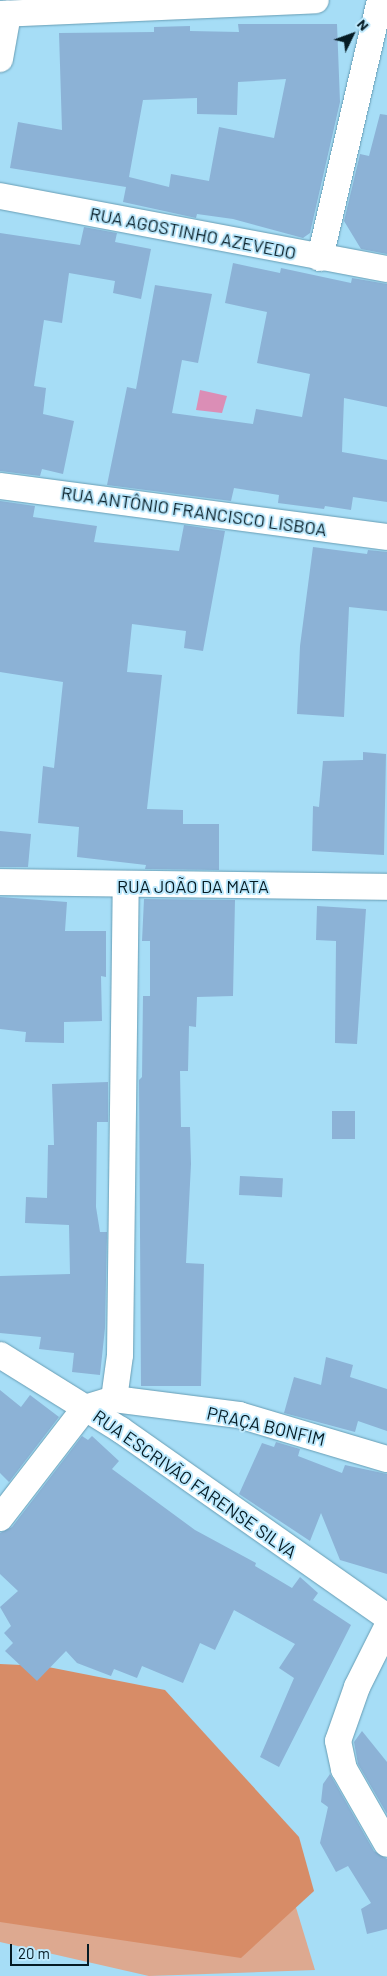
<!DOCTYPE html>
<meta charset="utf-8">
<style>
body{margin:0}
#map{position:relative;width:387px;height:1976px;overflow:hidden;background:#a6ddf6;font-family:Barlow,sans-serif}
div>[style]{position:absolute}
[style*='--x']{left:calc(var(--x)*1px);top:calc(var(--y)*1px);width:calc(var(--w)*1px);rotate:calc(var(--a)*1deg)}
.green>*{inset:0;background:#dda990}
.forest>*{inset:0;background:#d78c67}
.water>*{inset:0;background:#db8eb6}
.building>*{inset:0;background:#8cb2d6;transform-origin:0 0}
.roads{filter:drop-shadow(0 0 1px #679db4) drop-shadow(0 0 1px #679db4)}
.minor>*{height:26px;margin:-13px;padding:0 13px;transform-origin:13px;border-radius:13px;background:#fff}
span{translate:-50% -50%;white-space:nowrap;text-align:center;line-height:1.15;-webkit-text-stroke:4px #bde9fd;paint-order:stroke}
.street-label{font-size:18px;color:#051b24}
.north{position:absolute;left:327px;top:10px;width:50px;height:50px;-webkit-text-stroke:4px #bde9fd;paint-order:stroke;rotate:48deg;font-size:14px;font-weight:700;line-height:20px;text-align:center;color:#051b24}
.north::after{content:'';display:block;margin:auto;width:18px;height:22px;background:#051b24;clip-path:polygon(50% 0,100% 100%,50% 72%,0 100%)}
.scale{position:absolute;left:10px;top:1944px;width:79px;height:22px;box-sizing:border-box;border:2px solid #051b24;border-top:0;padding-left:6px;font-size:15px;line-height:18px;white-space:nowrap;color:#051b24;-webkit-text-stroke:4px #bde9fd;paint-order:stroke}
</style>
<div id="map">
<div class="green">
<div style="clip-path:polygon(0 1756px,287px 1878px,315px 1970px,149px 1976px,0 1942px)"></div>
</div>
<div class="forest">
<div style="clip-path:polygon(0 1664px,43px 1666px,165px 1690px,299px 1837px,314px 1891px,241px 1958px,0 1922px)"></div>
</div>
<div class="water">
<div style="clip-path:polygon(200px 390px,227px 396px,222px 413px,196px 410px)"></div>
</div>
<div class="building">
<div style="clip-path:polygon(evenodd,238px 24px,337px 24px,340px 102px,310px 233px,303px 238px,233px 219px,197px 214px,196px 218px,123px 202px,126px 187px,10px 168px,18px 122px,62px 130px,59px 33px,154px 32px,154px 27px,190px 26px,190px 31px,239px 32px,238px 24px,286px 79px,274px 138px,219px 127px,209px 181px,171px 174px,169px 187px,129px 177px,143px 100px,197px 98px,197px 114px,237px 115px,238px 82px,286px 79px)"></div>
<div style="clip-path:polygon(380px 114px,387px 115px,387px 254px,361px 249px,344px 221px,360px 154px,369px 156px)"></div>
<div style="clip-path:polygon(84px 227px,117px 233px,115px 242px,151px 249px,141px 299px,113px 293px,115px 281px,69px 273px,62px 323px,44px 320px,34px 386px,46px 388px,43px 414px,74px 421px,63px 474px,42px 469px,40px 476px,0 471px,0 233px,80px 245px)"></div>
<div style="clip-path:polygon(233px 263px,280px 273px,281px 268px,351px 283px,352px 278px,387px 284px,387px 407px,344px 398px,342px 452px,387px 460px,387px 502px,353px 497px,351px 510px,325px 506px,324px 509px,278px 503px,279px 495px,234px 488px,231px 501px,107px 485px,127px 387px,136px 389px,155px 285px,212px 294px,198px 363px,182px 360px,172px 413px,253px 424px,256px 409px,302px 417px,310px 374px,257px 363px,267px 312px,225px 303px)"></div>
<div style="clip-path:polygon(0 501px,35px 506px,33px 517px,97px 526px,94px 542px,179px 551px,184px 525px,225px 531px,203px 651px,184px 648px,186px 631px,132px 624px,127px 672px,162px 675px,147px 809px,183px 810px,183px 824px,219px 824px,219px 870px,145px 869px,146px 865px,77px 857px,79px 827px,38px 823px,43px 766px,54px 768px,63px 682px,0 672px)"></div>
<div style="clip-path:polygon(313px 547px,367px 554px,368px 550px,387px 552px,387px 611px,349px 607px,344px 717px,297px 714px,300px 646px)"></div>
<div style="clip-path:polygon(363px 752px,386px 754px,384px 855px,312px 851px,313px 806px,319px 807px,323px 761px,363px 760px)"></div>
<div style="clip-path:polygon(0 831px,31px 834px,28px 867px,0 867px)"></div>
<div style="clip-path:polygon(0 897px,67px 902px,65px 931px,106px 931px,106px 977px,101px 976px,102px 1021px,64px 1022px,64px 1043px,25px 1042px,26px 1032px,0 1029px)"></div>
<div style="clip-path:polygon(144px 899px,235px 900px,233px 996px,197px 997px,196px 1027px,189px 1026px,188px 1071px,180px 1071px,181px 1127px,190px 1127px,191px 1164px,186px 1263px,204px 1264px,201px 1386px,141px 1386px,139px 1080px,142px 1077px,143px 996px,150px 996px,150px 941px,142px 941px)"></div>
<div style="clip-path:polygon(317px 906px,366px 909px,357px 1044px,335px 1043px,336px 941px,316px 940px)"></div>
<div style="clip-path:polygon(108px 1082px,108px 1122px,97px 1122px,96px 1207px,100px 1232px,107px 1232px,105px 1328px,100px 1375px,72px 1372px,74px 1353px,39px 1349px,41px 1337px,0 1333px,0 1276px,70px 1274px,69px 1225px,25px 1223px,26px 1197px,47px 1198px,48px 1145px,54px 1145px,52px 1084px)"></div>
<div style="left:332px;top:1111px;width:23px;height:28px"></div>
<div style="left:240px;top:1176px;width:43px;height:19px;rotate:3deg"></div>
<div style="clip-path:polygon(326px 1357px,353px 1365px,350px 1377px,387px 1389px,387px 1431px,358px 1421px,355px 1432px,284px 1413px,294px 1377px,321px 1385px)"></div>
<div style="clip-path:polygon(0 1390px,21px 1407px,30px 1395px,59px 1417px,9px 1482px,0 1473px)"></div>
<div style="clip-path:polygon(82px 1436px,88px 1440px,92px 1436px,119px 1461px,112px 1469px,195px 1530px,256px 1563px,255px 1566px,292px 1588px,300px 1577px,318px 1593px,313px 1600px,351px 1625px,279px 1767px,260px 1757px,294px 1678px,279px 1668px,295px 1644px,234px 1610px,215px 1650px,200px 1643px,183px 1683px,142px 1666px,137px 1678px,114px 1669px,111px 1676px,77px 1663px,66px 1651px,37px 1681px,5px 1651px,13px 1643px,4px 1633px,11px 1626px,0 1607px,18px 1591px,0 1574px,0 1533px,12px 1527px)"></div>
<div style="clip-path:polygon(276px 1442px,300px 1449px,298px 1456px,342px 1473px,345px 1465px,387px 1474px,387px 1574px,340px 1560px,321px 1513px,310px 1541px,239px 1494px,262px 1443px,274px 1447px)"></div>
<div style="clip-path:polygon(362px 1731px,387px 1762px,387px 1814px,358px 1764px,354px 1742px)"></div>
<div style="clip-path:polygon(330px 1774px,374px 1851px,387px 1859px,387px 1929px,367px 1934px,361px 1909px,371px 1903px,348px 1866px,336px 1872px,320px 1843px,328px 1807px,321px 1802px,323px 1784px)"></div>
</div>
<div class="roads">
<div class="minor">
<div style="--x:0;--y:14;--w:316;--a:-2.5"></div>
<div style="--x:0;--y:59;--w:46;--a:-79.9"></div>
<div style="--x:0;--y:196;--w:394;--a:10.7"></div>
<div style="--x:320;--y:258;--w:265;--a:-76.9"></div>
<div style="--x:0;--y:486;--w:390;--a:7.5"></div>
<div style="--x:0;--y:882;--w:387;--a:0.7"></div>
<div style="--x:0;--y:1355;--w:142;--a:31.8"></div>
<div style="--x:121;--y:1430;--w:325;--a:35.1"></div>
<div style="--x:114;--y:1399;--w:44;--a:-82.2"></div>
<div style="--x:120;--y:1355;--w:469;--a:-89.3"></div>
<div style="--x:0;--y:1518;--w:139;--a:-52.3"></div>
<div style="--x:85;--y:1408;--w:30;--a:-17"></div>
<div style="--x:114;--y:1399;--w:126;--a:7.3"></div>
<div style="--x:239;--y:1415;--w:154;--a:16.6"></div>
<div style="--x:387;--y:1627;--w:67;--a:116.6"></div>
<div style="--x:357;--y:1687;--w:57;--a:109.4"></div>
<div style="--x:338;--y:1741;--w:29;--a:78"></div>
<div style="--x:344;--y:1769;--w:86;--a:60.2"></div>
</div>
</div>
<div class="street-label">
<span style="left:193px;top:233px;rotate:11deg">RUA AGOSTINHO AZEVEDO</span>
<span style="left:194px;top:511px;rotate:8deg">RUA ANTÔNIO FRANCISCO LISBOA</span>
<span style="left:193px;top:886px">RUA JOÃO DA MATA</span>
<span style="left:266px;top:1426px;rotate:13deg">PRAÇA BONFIM</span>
<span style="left:195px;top:1484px;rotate:35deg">RUA ESCRIVÃO FARENSE SILVA</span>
</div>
<div class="north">N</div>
<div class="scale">20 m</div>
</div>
